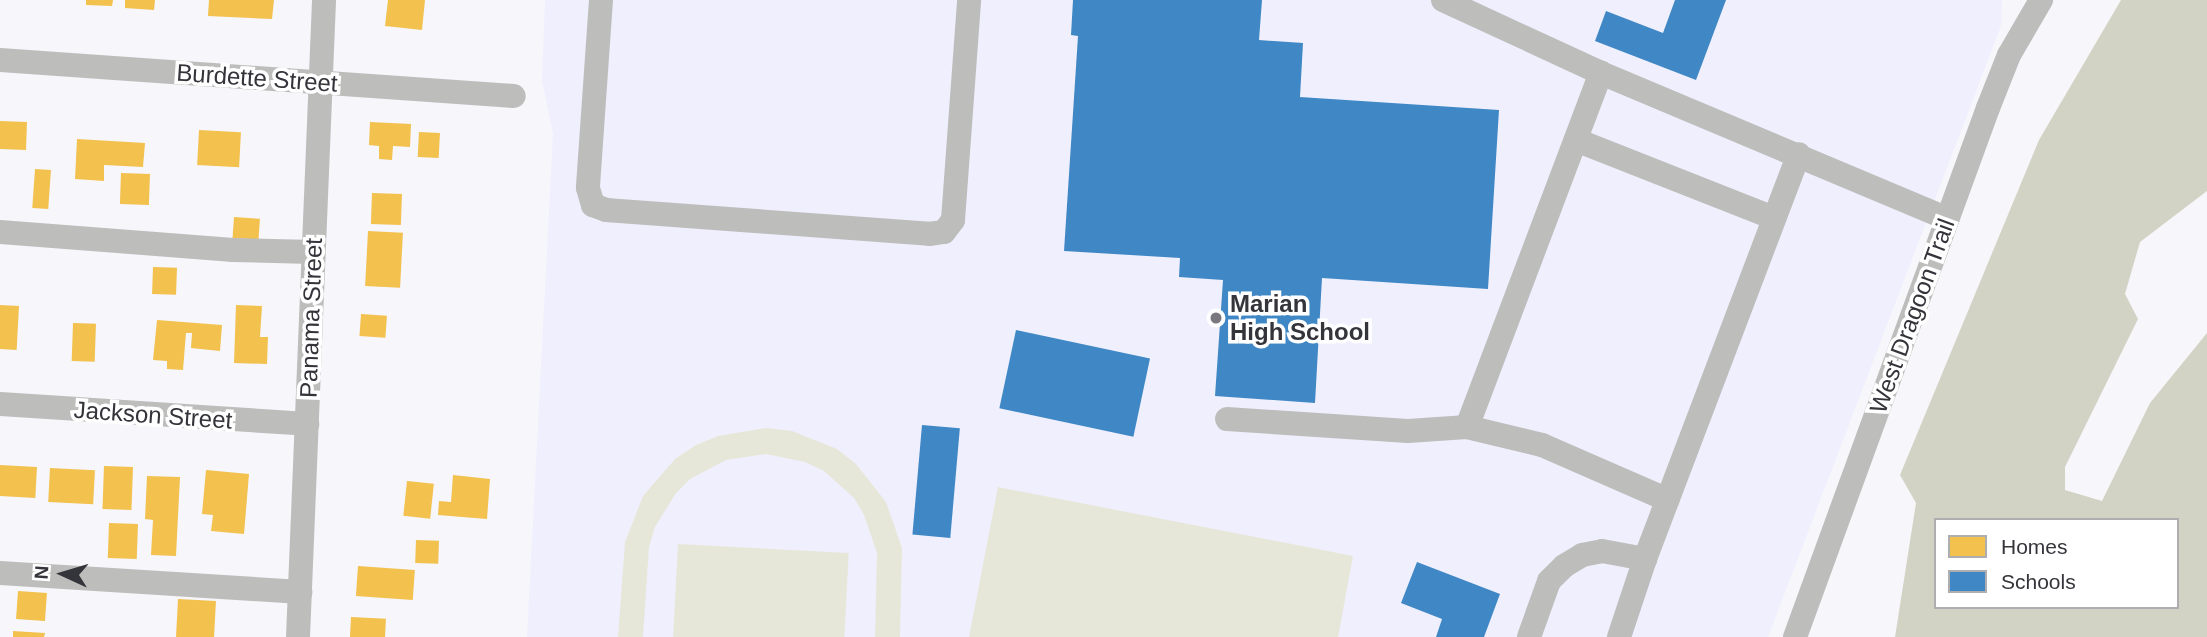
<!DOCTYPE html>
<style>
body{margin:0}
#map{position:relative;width:2207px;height:637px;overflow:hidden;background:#f6f6fb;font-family:Helvetica,sans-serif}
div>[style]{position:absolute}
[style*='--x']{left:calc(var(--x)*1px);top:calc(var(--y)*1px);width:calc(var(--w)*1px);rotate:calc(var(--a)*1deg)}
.built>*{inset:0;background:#f0effd}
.green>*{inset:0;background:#e7e7d9;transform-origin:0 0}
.forest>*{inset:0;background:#d3d3c5}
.homes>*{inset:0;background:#f2c14e;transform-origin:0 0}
.schools>*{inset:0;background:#3f88c5;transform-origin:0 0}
.minor>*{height:24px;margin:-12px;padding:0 12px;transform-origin:12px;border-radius:12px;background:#bdbdbc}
.dots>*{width:19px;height:19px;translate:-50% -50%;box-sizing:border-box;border:4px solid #fff;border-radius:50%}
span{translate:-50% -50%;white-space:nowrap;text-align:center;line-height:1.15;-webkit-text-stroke:7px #fff;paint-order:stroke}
.street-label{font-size:24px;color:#34343b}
.poi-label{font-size:24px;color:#34343b;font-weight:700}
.left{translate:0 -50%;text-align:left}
.legend{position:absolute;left:1934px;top:518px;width:245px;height:91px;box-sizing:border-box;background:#fff;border:2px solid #aeaeb1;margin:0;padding:9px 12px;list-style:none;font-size:21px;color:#34343b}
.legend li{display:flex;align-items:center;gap:14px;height:35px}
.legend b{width:35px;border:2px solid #aeaeb1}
.north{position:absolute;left:28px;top:539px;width:70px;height:70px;-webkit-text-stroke:5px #fff;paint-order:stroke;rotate:274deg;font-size:19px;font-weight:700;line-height:28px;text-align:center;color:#34343b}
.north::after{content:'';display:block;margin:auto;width:24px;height:32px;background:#34343b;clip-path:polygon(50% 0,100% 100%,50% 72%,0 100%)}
</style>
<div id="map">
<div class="built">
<div style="clip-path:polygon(545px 0,2002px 0,2001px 26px,1768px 637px,527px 637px,553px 134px,542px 80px)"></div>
</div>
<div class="green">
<div style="clip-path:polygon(766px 428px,792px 431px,837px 449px,856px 464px,886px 502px,902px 548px,900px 637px,875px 637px,877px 553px,864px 515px,854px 498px,824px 471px,805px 462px,766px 454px,726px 460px,690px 479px,676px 493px,655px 527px,649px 547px,643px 637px,618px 637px,625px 542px,643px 496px,675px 459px,696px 445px,718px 436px)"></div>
<div style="clip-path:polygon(998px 487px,1353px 556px,1338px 637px,969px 637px)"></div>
<div style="left:678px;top:544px;width:171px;height:93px;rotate:3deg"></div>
</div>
<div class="forest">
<div style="clip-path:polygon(evenodd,2121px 0,2207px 0,2207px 191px,2140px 242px,2125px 294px,2138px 319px,2065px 467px,2065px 490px,2102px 501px,2150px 403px,2207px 333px,2207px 637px,1895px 637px,1916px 503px,1900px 475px,2039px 140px,2121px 0,1936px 520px,2177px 520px,2177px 607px,1936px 607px,1936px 520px)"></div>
</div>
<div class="homes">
<div style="clip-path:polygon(86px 0,113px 0,112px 6px,86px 5px)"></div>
<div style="clip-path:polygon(125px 0,155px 0,154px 10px,125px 8px)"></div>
<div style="clip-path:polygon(209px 0,274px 0,272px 19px,208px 16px)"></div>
<div style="clip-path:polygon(388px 0,425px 0,422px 30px,385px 26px)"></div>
<div style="left:0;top:121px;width:27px;height:28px;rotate:2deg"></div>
<div style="clip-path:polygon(370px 122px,411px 124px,410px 147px,393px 146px,392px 160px,379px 159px,379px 146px,369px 145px)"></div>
<div style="left:199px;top:130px;width:42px;height:35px;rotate:3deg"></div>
<div style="left:419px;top:132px;width:21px;height:25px;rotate:3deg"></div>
<div style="clip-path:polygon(77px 139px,145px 143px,143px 167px,104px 165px,104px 181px,75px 179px)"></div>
<div style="left:35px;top:169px;width:16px;height:39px;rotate:4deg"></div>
<div style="left:121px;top:173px;width:29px;height:31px;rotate:2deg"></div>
<div style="left:372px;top:193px;width:30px;height:31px;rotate:2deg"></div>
<div style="left:234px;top:217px;width:26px;height:21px;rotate:4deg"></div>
<div style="left:368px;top:231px;width:35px;height:55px;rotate:3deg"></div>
<div style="left:153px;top:267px;width:24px;height:27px;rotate:2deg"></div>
<div style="left:0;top:305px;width:19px;height:44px;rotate:3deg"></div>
<div style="clip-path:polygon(236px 305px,262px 306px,260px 337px,268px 337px,267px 364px,234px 363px)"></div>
<div style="left:361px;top:314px;width:26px;height:22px;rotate:4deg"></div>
<div style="clip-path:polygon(157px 320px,222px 325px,220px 351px,191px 348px,192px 333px,186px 333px,183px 370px,167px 369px,167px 361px,153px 360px)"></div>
<div style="left:73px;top:323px;width:23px;height:38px;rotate:2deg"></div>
<div style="left:0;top:465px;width:37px;height:31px;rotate:3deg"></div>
<div style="left:104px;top:466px;width:29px;height:43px;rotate:2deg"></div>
<div style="left:50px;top:468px;width:45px;height:34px;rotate:3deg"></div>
<div style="clip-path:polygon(206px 470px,249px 474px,244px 534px,211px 531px,213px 515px,202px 514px)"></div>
<div style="clip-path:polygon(453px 475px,490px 479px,487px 519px,438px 515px,439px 501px,451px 502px)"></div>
<div style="clip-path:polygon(147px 476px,180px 477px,176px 556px,151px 555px,153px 520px,145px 519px)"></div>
<div style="left:407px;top:481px;width:27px;height:35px;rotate:6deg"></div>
<div style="left:109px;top:523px;width:29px;height:35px;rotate:2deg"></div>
<div style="left:416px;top:540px;width:23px;height:23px;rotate:2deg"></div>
<div style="left:358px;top:566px;width:57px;height:30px;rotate:4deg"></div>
<div style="left:18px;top:591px;width:29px;height:28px;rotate:4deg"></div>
<div style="left:178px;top:599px;width:38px;height:38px;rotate:3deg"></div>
<div style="left:351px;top:617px;width:35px;height:20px;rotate:3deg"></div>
<div style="clip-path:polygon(13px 631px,45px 633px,44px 637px,13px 637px)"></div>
</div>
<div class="schools">
<div style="clip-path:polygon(1073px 0,1262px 0,1259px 40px,1303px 43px,1300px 97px,1499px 110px,1488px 289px,1322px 278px,1315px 403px,1215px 396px,1223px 280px,1179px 277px,1180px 258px,1064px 251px,1078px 36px,1071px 35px)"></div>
<div style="clip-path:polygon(1675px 0,1726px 0,1696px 80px,1595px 41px,1606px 11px,1663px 33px)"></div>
<div style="left:1016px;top:330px;width:137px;height:80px;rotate:12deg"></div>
<div style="left:922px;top:425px;width:38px;height:110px;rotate:5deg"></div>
<div style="clip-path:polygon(1417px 562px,1500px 594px,1484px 637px,1436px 637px,1442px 619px,1401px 603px)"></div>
</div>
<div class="minor">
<div style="--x:601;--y:0;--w:188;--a:94"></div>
<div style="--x:588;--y:188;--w:18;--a:74"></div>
<div style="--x:593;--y:205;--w:14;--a:21"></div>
<div style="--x:606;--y:210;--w:324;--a:4.2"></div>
<div style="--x:929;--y:234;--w:15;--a:-8"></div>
<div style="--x:944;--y:232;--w:15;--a:-53"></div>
<div style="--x:953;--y:220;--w:221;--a:-85.8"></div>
<div style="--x:1443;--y:0;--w:174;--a:24.8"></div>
<div style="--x:1601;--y:73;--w:376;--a:22.8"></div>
<div style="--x:0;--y:60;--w:515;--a:4.01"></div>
<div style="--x:1576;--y:140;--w:213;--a:21.5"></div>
<div style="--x:0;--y:232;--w:234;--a:4.4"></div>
<div style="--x:233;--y:250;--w:80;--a:1.4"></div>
<div style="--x:0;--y:404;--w:308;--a:3.7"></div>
<div style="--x:1227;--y:419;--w:181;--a:3.8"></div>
<div style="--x:1408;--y:431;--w:59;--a:-3.9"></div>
<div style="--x:1467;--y:427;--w:77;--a:13.5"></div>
<div style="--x:1542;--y:445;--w:137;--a:23.6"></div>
<div style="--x:1467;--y:427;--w:379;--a:-69.3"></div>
<div style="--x:0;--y:573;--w:301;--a:3.6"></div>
<div style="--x:298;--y:637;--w:638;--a:-87.66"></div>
<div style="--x:1529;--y:637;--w:59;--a:-70.3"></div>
<div style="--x:1549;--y:581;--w:21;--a:-45"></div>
<div style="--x:1564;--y:566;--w:21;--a:-31"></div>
<div style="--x:1582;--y:555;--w:20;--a:-11"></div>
<div style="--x:1602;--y:551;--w:44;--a:10.5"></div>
<div style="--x:1619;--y:637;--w:82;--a:-71.6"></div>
<div style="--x:1645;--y:559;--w:433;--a:-69.2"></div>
<div style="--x:1795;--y:637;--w:563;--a:-69.96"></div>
<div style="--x:1988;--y:108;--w:57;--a:-68.4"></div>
<div style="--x:2009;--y:55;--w:64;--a:-59.8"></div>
</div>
<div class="dots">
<div style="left:1216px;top:318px;background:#78787e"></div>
</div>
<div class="street-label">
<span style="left:257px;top:78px;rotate:4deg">Burdette Street</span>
<span style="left:1912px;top:316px;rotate:-70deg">West Dragoon Trail</span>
<span style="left:311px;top:318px;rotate:-88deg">Panama Street</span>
<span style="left:153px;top:415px;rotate:4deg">Jackson Street</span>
</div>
<div class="poi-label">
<span class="left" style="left:1230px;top:318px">Marian<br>High School</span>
</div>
<ul class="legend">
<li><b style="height:19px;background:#f2c14e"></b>Homes</li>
<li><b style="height:19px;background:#3f88c5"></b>Schools</li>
</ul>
<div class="north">N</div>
</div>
